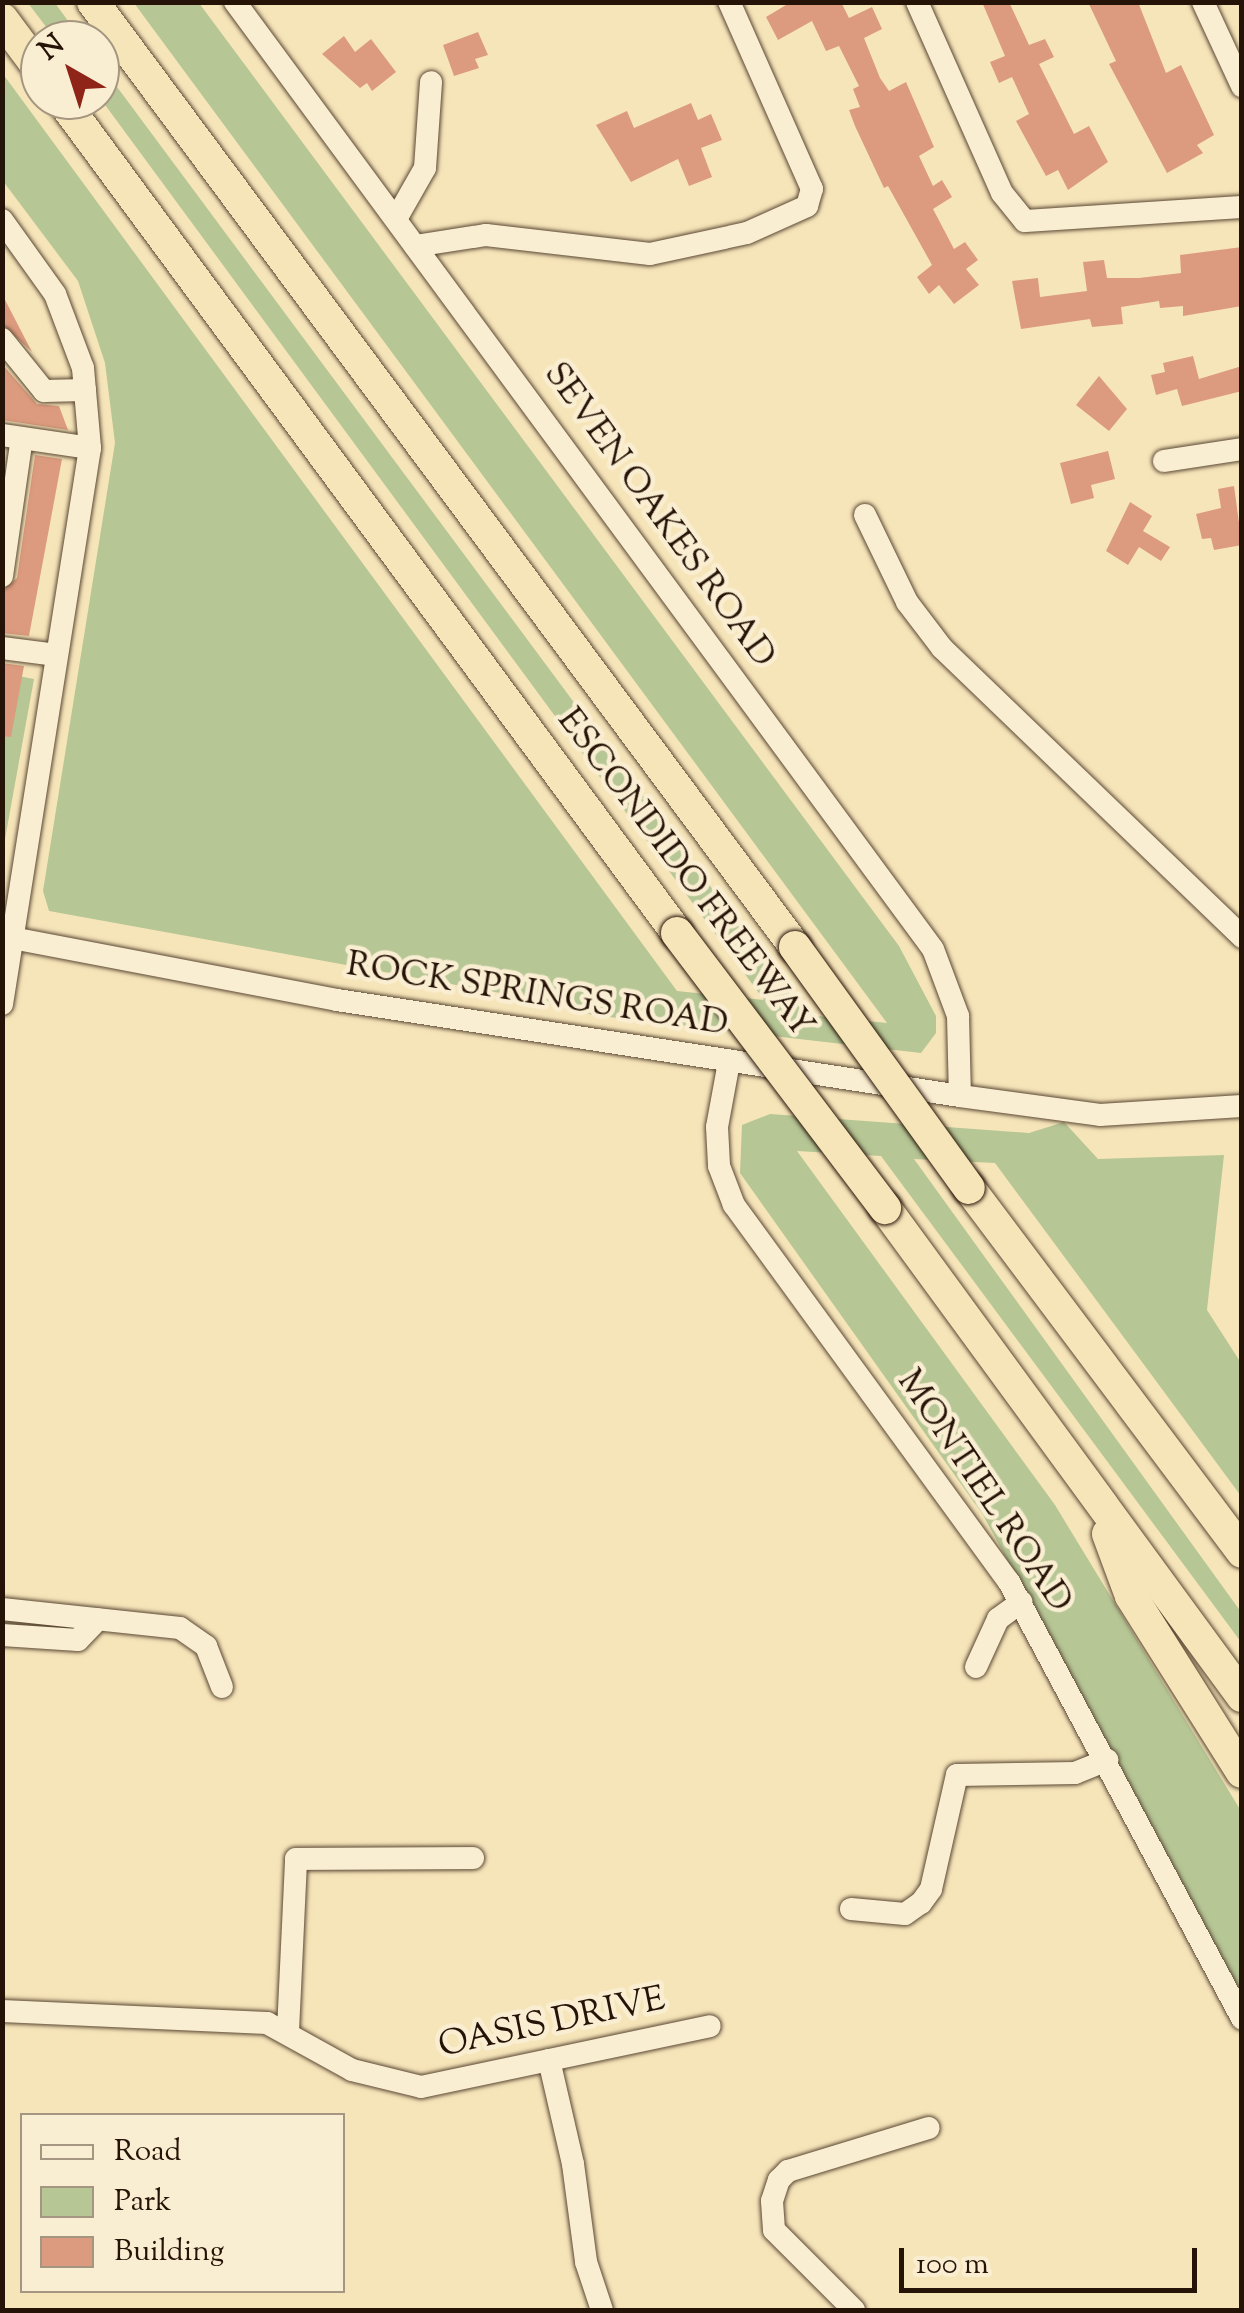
<!DOCTYPE html>
<style>
body{margin:0}
#map{position:relative;width:1244px;height:2313px;overflow:hidden;background:#f7e5ba;font-family:"Sorts Mill Goudy",serif}
div>[style]{position:absolute}
[style*='--x']{left:calc(var(--x)*1px);top:calc(var(--y)*1px);width:calc(var(--w)*1px);rotate:calc(var(--a)*1deg)}
.green>*{inset:0;background:#b6c695}
.building>*{inset:0;background:#dc9b7e}
.roads{filter:drop-shadow(0 0 2px #5a4834) drop-shadow(0 0 2px #5a4834)}
.minor>*{height:22px;margin:-11px;padding:0 11px;transform-origin:11px;border-radius:11px;background:#faeed2}
.highway>*{height:32px;margin:-16px;padding:0 16px;transform-origin:16px;border-radius:16px;background:#f7e5ba}
.bridges{filter:drop-shadow(0 0 2px #251307) drop-shadow(0 0 2px #251307)}
.highway-bridge>*{height:32px;margin:-16px;padding:0 16px;transform-origin:16px;border-radius:16px;background:#f7e5ba}
span{translate:-50% -50%;white-space:nowrap;text-align:center;line-height:1.15;-webkit-text-stroke:9px #faeed2;paint-order:stroke}
.street-label{font-size:35px;color:#251307}
.frame{position:absolute;inset:0;border:5px solid #251307;pointer-events:none}
.legend{position:absolute;left:20px;top:2113px;width:325px;height:180px;box-sizing:border-box;background:#faeed2;border:2px solid #a59681;margin:0;padding:12px 18px;list-style:none;font-size:30px;color:#251307}
.legend li{display:flex;align-items:center;gap:20px;height:50px}
.legend b{width:50px;border:2px solid #a59681}
.north{position:absolute;left:20px;top:20px;width:100px;height:100px;box-sizing:border-box;background:#faeed2;border:2px solid #a59681;border-radius:50%;rotate:321deg;font-size:28px;font-weight:700;line-height:40px;text-align:center;color:#251307}
.north::after{content:'';display:block;margin:auto;width:35px;height:45px;background:#8f2418;clip-path:polygon(50% 0,100% 100%,50% 72%,0 100%)}
.scale{position:absolute;left:899px;top:2248px;width:298px;height:45px;box-sizing:border-box;border:5px solid #251307;border-top:0;padding-left:12px;font-size:30px;line-height:35px;white-space:nowrap;color:#251307;-webkit-text-stroke:8px #faeed2;paint-order:stroke}
</style>
<div id="map">
<div class="green">
<div style="clip-path:polygon(28px 3px,55px 3px,82px 40px,56px 40px)"></div>
<div style="clip-path:polygon(134px 3px,199px 3px,899px 946px,936px 1016px,936px 1033px,921px 1053px,592px 1015px,556px 1003px,49px 911px,43px 891px,115px 443px,105px 363px,78px 281px,3px 181px,3px 74px,677px 991px,764px 1000px,100px 98px,100px 64px,806px 1015px,887px 1023px)"></div>
<div style="clip-path:polygon(3px 673px,34px 679px,3px 850px)"></div>
<div style="clip-path:polygon(770px 1114px,1029px 1133px,1064px 1122px,1098px 1159px,1224px 1155px,1207px 1310px,1241px 1363px,1241px 1496px,995px 1163px,914px 1159px,1241px 1612px,1241px 1642px,881px 1156px,797px 1151px,1055px 1505px,1241px 1811px,1241px 1993px,983px 1515px,740px 1173px,742px 1125px)"></div>
</div>
<div class="building">
<div style="clip-path:polygon(791px 2px,841px 2px,849px 18px,872px 7px,882px 29px,864px 38px,880px 78px,889px 91px,906px 82px,934px 147px,919px 156px,933px 186px,942px 180px,952px 197px,933px 209px,954px 249px,965px 242px,978px 260px,966px 269px,979px 285px,954px 304px,939px 285px,929px 294px,917px 277px,932px 265px,888px 186px,884px 188px,855px 126px,849px 110px,860px 107px,853px 89px,859px 86px,839px 46px,826px 51px,812px 21px,778px 40px,766px 17px)"></div>
<div style="clip-path:polygon(982px 2px,1009px 2px,1029px 45px,1045px 39px,1054px 57px,1039px 64px,1074px 134px,1089px 126px,1108px 162px,1068px 190px,1058px 170px,1046px 176px,1016px 121px,1029px 114px,1012px 77px,999px 83px,990px 62px,1005px 56px)"></div>
<div style="clip-path:polygon(1088px 2px,1138px 2px,1166px 73px,1181px 65px,1214px 135px,1197px 145px,1203px 153px,1167px 173px,1109px 64px,1116px 61px)"></div>
<div style="clip-path:polygon(478px 32px,488px 55px,475px 59px,479px 68px,454px 76px,443px 45px)"></div>
<div style="clip-path:polygon(344px 36px,355px 52px,371px 39px,396px 72px,372px 91px,367px 83px,360px 88px,322px 54px)"></div>
<div style="clip-path:polygon(691px 103px,698px 120px,711px 114px,722px 140px,701px 148px,712px 177px,689px 186px,678px 159px,631px 182px,596px 125px,627px 111px,634px 128px)"></div>
<div style="clip-path:polygon(1242px 247px,1242px 306px,1183px 316px,1183px 306px,1160px 308px,1159px 301px,1121px 307px,1123px 324px,1092px 327px,1090px 319px,1021px 329px,1012px 281px,1038px 278px,1040px 297px,1087px 291px,1083px 262px,1104px 260px,1107px 278px,1139px 278px,1181px 273px,1180px 255px)"></div>
<div style="clip-path:polygon(2px 294px,32px 352px,2px 324px)"></div>
<div style="clip-path:polygon(1193px 356px,1199px 379px,1242px 366px,1242px 391px,1182px 406px,1177px 389px,1156px 395px,1151px 375px,1165px 372px,1163px 363px)"></div>
<div style="clip-path:polygon(2px 364px,37px 404px,59px 406px,68px 430px,2px 420px)"></div>
<div style="clip-path:polygon(1099px 376px,1127px 409px,1109px 431px,1076px 405px)"></div>
<div style="clip-path:polygon(1108px 451px,1115px 479px,1091px 485px,1094px 498px,1071px 504px,1060px 463px)"></div>
<div style="clip-path:polygon(35px 455px,62px 459px,29px 636px,2px 633px,2px 591px,17px 578px)"></div>
<div style="clip-path:polygon(1234px 486px,1242px 545px,1214px 550px,1211px 538px,1202px 539px,1196px 514px,1221px 508px,1218px 489px)"></div>
<div style="clip-path:polygon(1130px 502px,1152px 516px,1143px 531px,1170px 547px,1161px 561px,1139px 547px,1128px 565px,1106px 551px)"></div>
<div style="clip-path:polygon(2px 663px,24px 666px,11px 737px,2px 736px)"></div>
</div>
<div class="roads">
<div class="minor">
<div style="--x:235;--y:2;--w:1176;--a:53.61"></div>
<div style="--x:933;--y:949;--w:72;--a:69.5"></div>
<div style="--x:958;--y:1016;--w:80;--a:88.6"></div>
<div style="--x:917;--y:2;--w:209;--a:66"></div>
<div style="--x:1002;--y:193;--w:36;--a:51"></div>
<div style="--x:1025;--y:221;--w:217;--a:-3.7"></div>
<div style="--x:1203;--y:2;--w:93;--a:65.1"></div>
<div style="--x:396;--y:219;--w:59;--a:-60.4"></div>
<div style="--x:425;--y:168;--w:86;--a:-86"></div>
<div style="--x:2;--y:220;--w:91;--a:54.4"></div>
<div style="--x:55;--y:294;--w:79;--a:69.3"></div>
<div style="--x:83;--y:368;--w:80;--a:85"></div>
<div style="--x:90;--y:448;--w:563;--a:98.99"></div>
<div style="--x:415;--y:246;--w:72;--a:-8.8"></div>
<div style="--x:486;--y:235;--w:165;--a:6.6"></div>
<div style="--x:650;--y:254;--w:99;--a:-12.2"></div>
<div style="--x:747;--y:233;--w:66;--a:-24.2"></div>
<div style="--x:807;--y:206;--w:18;--a:-74"></div>
<div style="--x:812;--y:189;--w:205;--a:-113.9"></div>
<div style="--x:2;--y:339;--w:67;--a:51.1"></div>
<div style="--x:44;--y:391;--w:41;--a:-1.4"></div>
<div style="--x:2;--y:435;--w:89;--a:8.4"></div>
<div style="--x:1164;--y:461;--w:79;--a:-8.7"></div>
<div style="--x:865;--y:515;--w:97;--a:64.2"></div>
<div style="--x:907;--y:602;--w:58;--a:52.7"></div>
<div style="--x:942;--y:648;--w:417;--a:43.9"></div>
<div style="--x:2;--y:576;--w:139;--a:-81.8"></div>
<div style="--x:2;--y:648;--w:55;--a:7.3"></div>
<div style="--x:2;--y:936;--w:341;--a:10.8"></div>
<div style="--x:337;--y:1000;--w:630;--a:8.76"></div>
<div style="--x:960;--y:1096;--w:141;--a:7.7"></div>
<div style="--x:1100;--y:1115;--w:142;--a:-3.6"></div>
<div style="--x:729;--y:1062;--w:66;--a:100.5"></div>
<div style="--x:717;--y:1127;--w:39;--a:87"></div>
<div style="--x:719;--y:1166;--w:42;--a:69"></div>
<div style="--x:734;--y:1205;--w:467;--a:53.9"></div>
<div style="--x:1009;--y:1582;--w:495;--a:61.9"></div>
<div style="--x:2;--y:1609;--w:179;--a:6.1"></div>
<div style="--x:180;--y:1628;--w:32;--a:35"></div>
<div style="--x:206;--y:1646;--w:44;--a:68.7"></div>
<div style="--x:2;--y:1635;--w:76;--a:3.8"></div>
<div style="--x:78;--y:1640;--w:29;--a:-46"></div>
<div style="--x:976;--y:1667;--w:53;--a:-65.4"></div>
<div style="--x:998;--y:1619;--w:29;--a:-36"></div>
<div style="--x:851;--y:1909;--w:54;--a:5.3"></div>
<div style="--x:905;--y:1914;--w:19;--a:-35"></div>
<div style="--x:921;--y:1903;--w:17;--a:-54"></div>
<div style="--x:931;--y:1889;--w:117;--a:-77.2"></div>
<div style="--x:957;--y:1775;--w:118;--a:-1"></div>
<div style="--x:1075;--y:1773;--w:35;--a:-22"></div>
<div style="--x:2;--y:2011;--w:265;--a:2.6"></div>
<div style="--x:267;--y:2023;--w:97;--a:28.9"></div>
<div style="--x:352;--y:2070;--w:71;--a:13.8"></div>
<div style="--x:421;--y:2087;--w:295;--a:-11.9"></div>
<div style="--x:288;--y:2031;--w:172;--a:-87.3"></div>
<div style="--x:296;--y:1859;--w:177;--a:-0.3"></div>
<div style="--x:549;--y:2060;--w:107;--a:77"></div>
<div style="--x:573;--y:2164;--w:99;--a:82.4"></div>
<div style="--x:586;--y:2262;--w:51;--a:71.6"></div>
<div style="--x:854;--y:2310;--w:113;--a:-135"></div>
<div style="--x:774;--y:2230;--w:29;--a:-94"></div>
<div style="--x:772;--y:2201;--w:22;--a:-72"></div>
<div style="--x:779;--y:2180;--w:13;--a:-45"></div>
<div style="--x:788;--y:2171;--w:147;--a:-17"></div>
</div>
<div class="highway">
<div style="--x:93;--y:2;--w:1177;--a:53.39"></div>
<div style="--x:2;--y:19;--w:64;--a:53.3"></div>
<div style="--x:62;--y:100;--w:1035;--a:53.56"></div>
<div style="--x:969;--y:1188;--w:455;--a:53.1"></div>
<div style="--x:885;--y:1208;--w:605;--a:53.81"></div>
<div style="--x:1108;--y:1534;--w:66;--a:69.6"></div>
<div style="--x:1131;--y:1596;--w:208;--a:57.8"></div>
</div>
</div>
<div class="bridges">
<div class="highway-bridge">
<div style="--x:677;--y:933;--w:345;--a:52.9"></div>
<div style="--x:795;--y:947;--w:297;--a:54.2"></div>
</div>
</div>
<div class="street-label">
<span style="left:658px;top:516px;rotate:54deg">SEVEN OAKES ROAD</span>
<span style="left:684px;top:874px;rotate:53deg">ESCONDIDO FREEWAY</span>
<span style="left:537px;top:996px;rotate:9deg">ROCK SPRINGS ROAD</span>
<span style="left:983px;top:1492px;rotate:56deg">MONTIEL ROAD</span>
<span style="left:552px;top:2024px;rotate:-12deg">OASIS DRIVE</span>
</div>
<div class="frame"></div>
<ul class="legend">
<li><b style="height:12px;background:#faeed2"></b>Road</li>
<li><b style="height:28px;background:#b6c695"></b>Park</li>
<li><b style="height:28px;background:#dc9b7e"></b>Building</li>
</ul>
<div class="north">N</div>
<div class="scale">100 m</div>
</div>
